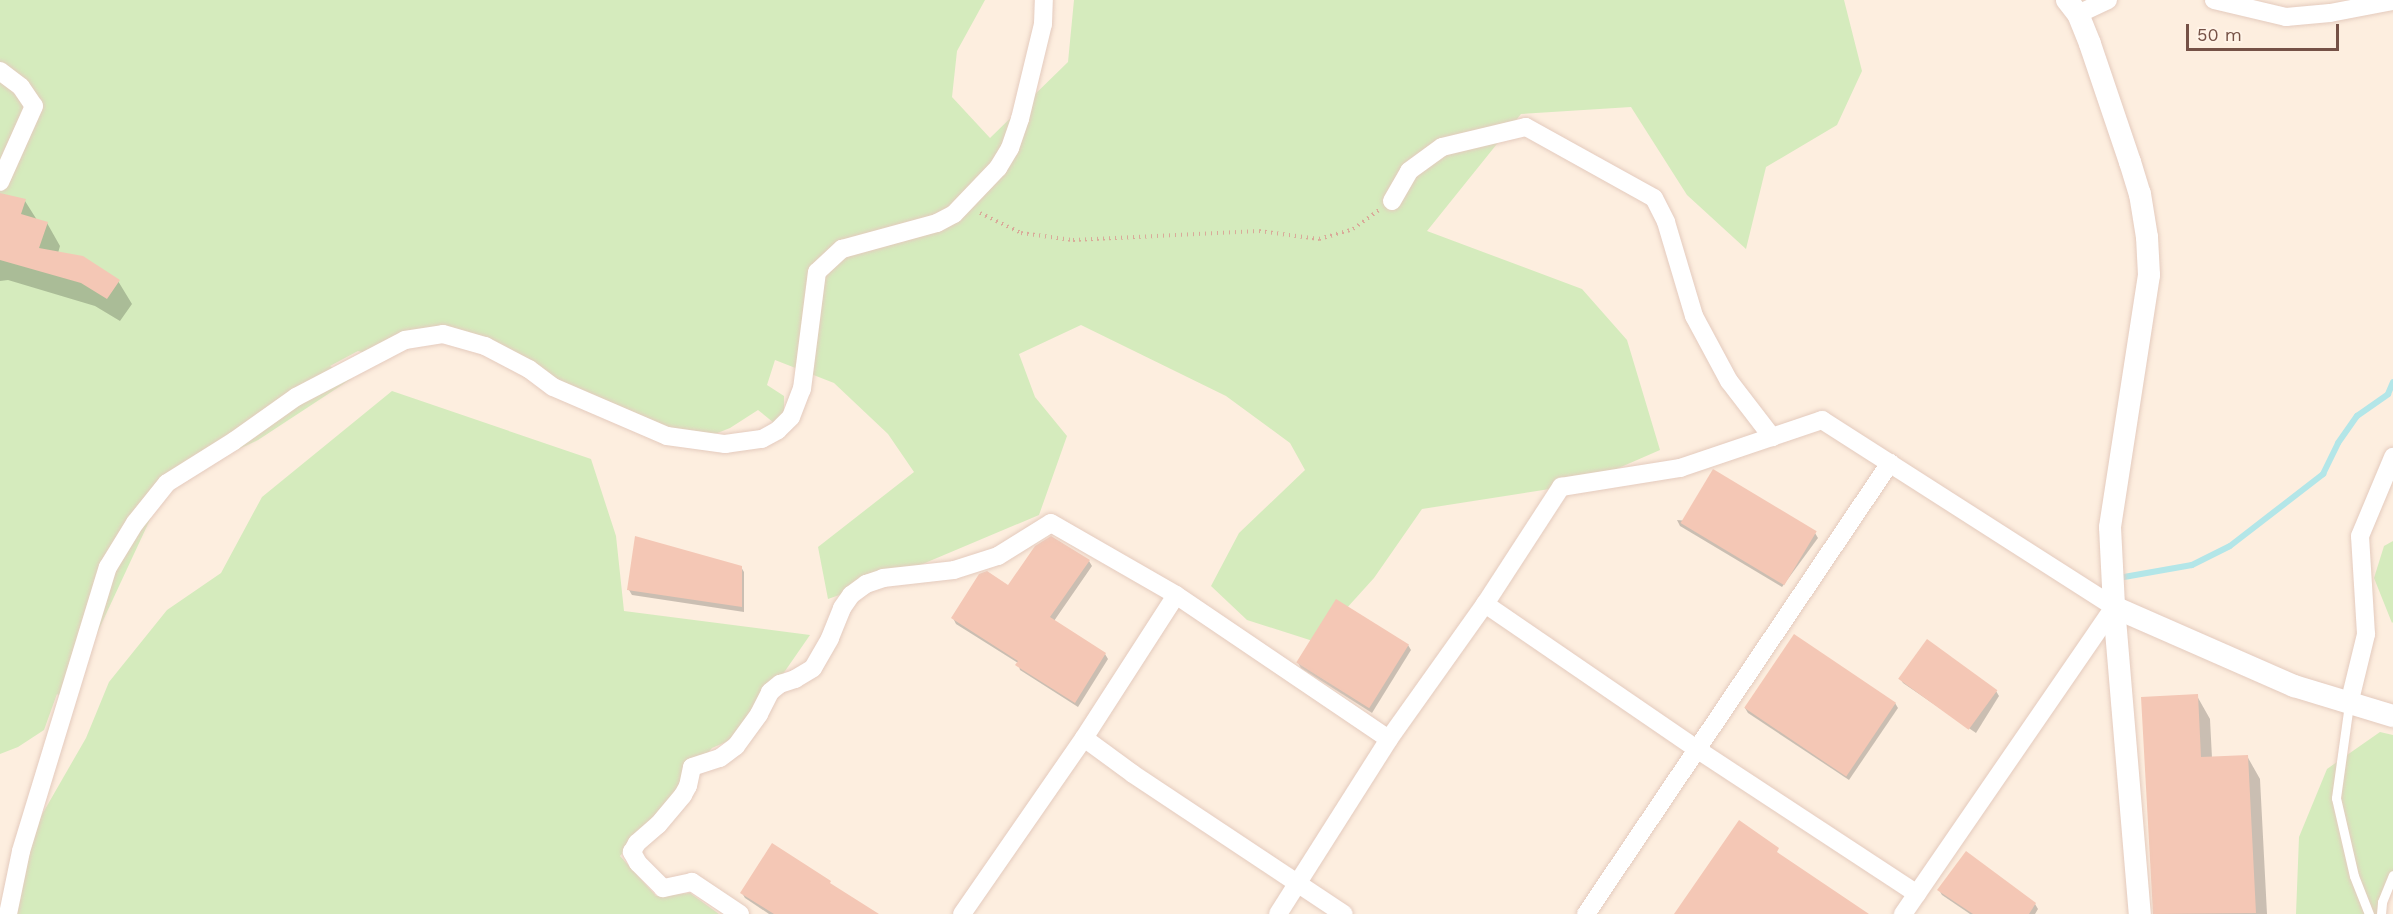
<!DOCTYPE html>
<style>
body{margin:0}
#map{position:relative;width:2393px;height:914px;overflow:hidden;background:#fdeedf;font-family:"Work Sans",sans-serif}
div>[style]{position:absolute}
[style*='--x']{left:calc(var(--x)*1px);top:calc(var(--y)*1px);width:calc(var(--w)*1px);rotate:calc(var(--a)*1deg)}
.green>*{inset:0;background:#d5ebbd}
.shadow>*{inset:0;background:#0003}
.stream>*{height:6px;margin:-3px;padding:0 3px;transform-origin:3px;border-radius:3px;background:#b3e6e8}
.building>*{inset:0;background:#f4c7b5;transform-origin:0 0}
.path>*{height:4px;margin-top:-2px;transform-origin:0;background:repeating-linear-gradient(90deg,#d9aa99 0 1.5px,transparent 0 6px)}
.roads{filter:drop-shadow(0 0 2px #e4cbbe) drop-shadow(0 0 2px #e4cbbe)}
.service>*{height:9px;margin:-4.5px;padding:0 4.5px;transform-origin:4.5px;border-radius:4.5px;background:#fff}
.minor>*{height:18px;margin:-9px;padding:0 9px;transform-origin:9px;border-radius:9px;background:#fff}
.tertiary>*{height:22px;margin:-11px;padding:0 11px;transform-origin:11px;border-radius:11px;background:#fff}
span{translate:-50% -50%;white-space:nowrap;text-align:center;line-height:1.15;-webkit-text-stroke:6px #fff3e7;paint-order:stroke}
.scale{position:absolute;left:2186px;top:24px;width:153px;height:27px;box-sizing:border-box;border:3px solid #755146;border-top:0;padding-left:8px;font-size:18px;line-height:21px;white-space:nowrap;color:#755146;-webkit-text-stroke:4px #fff3e7;paint-order:stroke}
</style>
<div id="map">
<div class="green">
<div style="clip-path:polygon(0 0,985px 0,957px 51px,952px 97px,990px 138px,1068px 62px,1074px 0,1844px 0,1862px 71px,1837px 125px,1766px 167px,1746px 249px,1687px 195px,1631px 107px,1521px 114px,1427px 231px,1582px 289px,1627px 340px,1660px 450px,1582px 484px,1422px 509px,1374px 578px,1316px 642px,1247px 620px,1211px 586px,1239px 533px,1305px 470px,1290px 443px,1226px 396px,1081px 325px,1019px 354px,1035px 397px,1067px 436px,1039px 515px,899px 574px,828px 599px,818px 547px,914px 472px,888px 434px,834px 383px,775px 360px,767px 385px,784px 396px,784px 431px,758px 410px,730px 428px,705px 438px,655px 426px,611px 408px,457px 330px,373px 355px,358px 351px,330px 366px,351px 379px,258px 440px,167px 483px,66px 700px,57px 694px,44px 730px,18px 747px,0 754px)"></div>
<div style="clip-path:polygon(392px 391px,591px 459px,616px 536px,624px 611px,810px 635px,740px 736px,712px 748px,620px 856px,656px 896px,690px 893px,719px 914px,12px 914px,21px 851px,86px 738px,109px 682px,167px 610px,221px 573px,262px 497px)"></div>
<div style="clip-path:polygon(2393px 541px,2393px 622px,2392px 623px,2374px 578px,2384px 546px)"></div>
<div style="clip-path:polygon(2380px 732px,2393px 735px,2393px 881px,2382px 902px,2384px 914px,2296px 914px,2299px 837px,2327px 769px)"></div>
</div>
<div class="shadow">
<div style="clip-path:polygon(0 195px,25px 201px,37px 220px,47px 223px,60px 246px,58px 253px,118px 281px,132px 304px,120px 321px,95px 306px,8px 280px,0 281px)"></div>
<div style="clip-path:polygon(1677px 520px,1815px 533px,1818px 538px,1782px 587px,1680px 526px)"></div>
<div style="clip-path:polygon(1051px 538px,1089px 561px,1092px 566px,1054px 621px,1105px 654px,1108px 659px,1078px 707px,1020px 670px,1018px 663px,956px 624px,953px 618px,1009px 587px)"></div>
<div style="clip-path:polygon(741px 567px,744px 572px,744px 612px,632px 595px,629px 590px)"></div>
<div style="clip-path:polygon(1927px 641px,1996px 691px,1999px 696px,1976px 733px,1903px 683px,1900px 678px)"></div>
<div style="clip-path:polygon(1408px 645px,1411px 650px,1372px 713px,1301px 668px,1298px 663px)"></div>
<div style="clip-path:polygon(2197px 696px,2210px 719px,2212px 758px,2247px 756px,2260px 779px,2267px 914px,2154px 914px,2143px 698px)"></div>
<div style="clip-path:polygon(1895px 703px,1898px 708px,1849px 780px,1748px 713px,1745px 708px)"></div>
<div style="clip-path:polygon(1939px 890px,2035px 904px,2038px 909px,2035px 914px,1970px 914px,1942px 895px)"></div>
<div style="clip-path:polygon(742px 893px,877px 914px,769px 914px,745px 898px)"></div>
</div>
<div class="stream">
<div style="--x:2124;--y:577;--w:69;--a:-10"></div>
<div style="--x:2192;--y:565;--w:42;--a:-26.6"></div>
<div style="--x:2230;--y:546;--w:118;--a:-37.7"></div>
<div style="--x:2323;--y:474;--w:34;--a:-64"></div>
<div style="--x:2338;--y:443;--w:33;--a:-55"></div>
<div style="--x:2357;--y:416;--w:38;--a:-35"></div>
<div style="--x:2388;--y:394;--w:13;--a:-67"></div>
</div>
<div class="building">
<div style="clip-path:polygon(0 193px,26px 199px,21px 214px,48px 222px,39px 248px,83px 256px,120px 280px,107px 299px,81px 283px,0 260px)"></div>
<div style="left:1713px;top:469px;width:121px;height:63px;rotate:31deg"></div>
<div style="clip-path:polygon(635px 536px,742px 566px,742px 607px,627px 590px)"></div>
<div style="clip-path:polygon(1051px 536px,1090px 560px,1050px 617px,1106px 653px,1075px 703px,1015px 665px,1018px 661px,951px 618px,979px 574px,987px 571px,1008px 585px,1035px 546px)"></div>
<div style="left:1336px;top:599px;width:86px;height:75px;rotate:32deg"></div>
<div style="left:1794px;top:634px;width:123px;height:89px;rotate:34deg"></div>
<div style="left:1927px;top:639px;width:87px;height:49px;rotate:36deg"></div>
<div style="clip-path:polygon(2198px 694px,2201px 757px,2248px 755px,2256px 913px,2153px 914px,2141px 697px)"></div>
<div style="clip-path:polygon(1739px 820px,1779px 848px,1777px 852px,1869px 914px,1674px 914px)"></div>
<div style="clip-path:polygon(772px 843px,831px 881px,830px 883px,879px 914px,774px 914px,740px 893px)"></div>
<div style="clip-path:polygon(1966px 851px,2036px 903px,2029px 914px,1973px 914px,1937px 890px)"></div>
</div>
<div class="path">
<div style="--x:980;--y:213;--w:46;--a:26"></div>
<div style="--x:1021;--y:233;--w:52;--a:7.7"></div>
<div style="--x:1073;--y:240;--w:186;--a:-2.8"></div>
<div style="--x:1259;--y:231;--w:61;--a:7.6"></div>
<div style="--x:1319;--y:239;--w:35;--a:-16"></div>
<div style="--x:1353;--y:229;--w:32;--a:-36"></div>
</div>
<div class="roads">
<div class="service">
<div style="--x:2349;--y:704;--w:95;--a:97.9"></div>
<div style="--x:2336;--y:798;--w:80;--a:77"></div>
<div style="--x:2354;--y:876;--w:41;--a:68.5"></div>
<div style="--x:2381;--y:914;--w:12;--a:-85"></div>
<div style="--x:2382;--y:902;--w:29;--a:-68"></div>
</div>
<div class="minor">
<div style="--x:2214;--y:0;--w:74;--a:13.3"></div>
<div style="--x:2286;--y:17;--w:44;--a:-5.2"></div>
<div style="--x:2330;--y:13;--w:64;--a:-10.8"></div>
<div style="--x:2078;--y:14;--w:33;--a:-25"></div>
<div style="--x:0;--y:71;--w:26;--a:37"></div>
<div style="--x:21;--y:87;--w:23;--a:56"></div>
<div style="--x:34;--y:106;--w:83;--a:114.1"></div>
<div style="--x:1392;--y:201;--w:34;--a:-60"></div>
<div style="--x:1409;--y:171;--w:41;--a:-36"></div>
<div style="--x:1442;--y:147;--w:86;--a:-13.4"></div>
<div style="--x:1526;--y:127;--w:146;--a:29"></div>
<div style="--x:1654;--y:198;--w:27;--a:63"></div>
<div style="--x:1666;--y:222;--w:98;--a:73.4"></div>
<div style="--x:1694;--y:316;--w:74;--a:61.7"></div>
<div style="--x:1729;--y:381;--w:71;--a:52.5"></div>
<div style="--x:1485;--y:604;--w:258;--a:34.4"></div>
<div style="--x:1698;--y:750;--w:262;--a:33.3"></div>
<div style="--x:2349;--y:704;--w:72;--a:-76.3"></div>
<div style="--x:2366;--y:634;--w:98;--a:-93.5"></div>
<div style="--x:2360;--y:536;--w:86;--a:-67.3"></div>
<div style="--x:1084;--y:738;--w:61;--a:36.3"></div>
<div style="--x:1133;--y:774;--w:253;--a:33.6"></div>
<div style="--x:8;--y:914;--w:64;--a:-78.3"></div>
<div style="--x:21;--y:851;--w:297;--a:-73"></div>
<div style="--x:108;--y:567;--w:52;--a:-58.5"></div>
<div style="--x:135;--y:523;--w:51;--a:-51.3"></div>
<div style="--x:167;--y:483;--w:79;--a:-32.1"></div>
<div style="--x:234;--y:441;--w:76;--a:-35.4"></div>
<div style="--x:296;--y:397;--w:123;--a:-27.6"></div>
<div style="--x:405;--y:340;--w:38;--a:-9"></div>
<div style="--x:443;--y:334;--w:44;--a:15.9"></div>
<div style="--x:485;--y:346;--w:50;--a:27.6"></div>
<div style="--x:529;--y:369;--w:30;--a:37"></div>
<div style="--x:553;--y:387;--w:124;--a:23.3"></div>
<div style="--x:667;--y:436;--w:59;--a:7.9"></div>
<div style="--x:725;--y:444;--w:37;--a:-8"></div>
<div style="--x:762;--y:439;--w:18;--a:-29"></div>
<div style="--x:778;--y:430;--w:18;--a:-45"></div>
<div style="--x:791;--y:417;--w:30;--a:-69"></div>
<div style="--x:802;--y:389;--w:118;--a:-82.7"></div>
<div style="--x:817;--y:272;--w:34;--a:-43"></div>
<div style="--x:842;--y:249;--w:98;--a:-15.3"></div>
<div style="--x:937;--y:223;--w:19;--a:-28"></div>
<div style="--x:954;--y:214;--w:64;--a:-46.3"></div>
<div style="--x:998;--y:168;--w:23;--a:-59"></div>
<div style="--x:1010;--y:148;--w:31;--a:-71"></div>
<div style="--x:1020;--y:119;--w:98;--a:-76.4"></div>
<div style="--x:1043;--y:24;--w:24;--a:-88"></div>
<div style="--x:740;--y:914;--w:58;--a:-146.3"></div>
<div style="--x:692;--y:882;--w:30;--a:168"></div>
<div style="--x:663;--y:888;--w:35;--a:-135"></div>
<div style="--x:638;--y:863;--w:13;--a:-119"></div>
<div style="--x:632;--y:852;--w:10;--a:-61"></div>
<div style="--x:637;--y:843;--w:28;--a:-41"></div>
<div style="--x:658;--y:825;--w:39;--a:-50"></div>
<div style="--x:683;--y:795;--w:10;--a:-61"></div>
<div style="--x:688;--y:786;--w:19;--a:-78"></div>
<div style="--x:692;--y:767;--w:29;--a:-18"></div>
<div style="--x:720;--y:758;--w:20;--a:-37"></div>
<div style="--x:736;--y:746;--w:39;--a:-54"></div>
<div style="--x:759;--y:714;--w:25;--a:-63"></div>
<div style="--x:770;--y:692;--w:13;--a:-39"></div>
<div style="--x:780;--y:684;--w:16;--a:-18"></div>
<div style="--x:795;--y:679;--w:21;--a:-31"></div>
<div style="--x:813;--y:668;--w:34;--a:-60"></div>
<div style="--x:830;--y:638;--w:32;--a:-68"></div>
<div style="--x:842;--y:608;--w:16;--a:-55"></div>
<div style="--x:851;--y:595;--w:19;--a:-36"></div>
<div style="--x:866;--y:584;--w:18;--a:-19"></div>
<div style="--x:883;--y:578;--w:71;--a:-6.4"></div>
<div style="--x:954;--y:570;--w:46;--a:-17.7"></div>
<div style="--x:998;--y:556;--w:62;--a:-31.9"></div>
<div style="--x:1051;--y:523;--w:144;--a:29.9"></div>
<div style="--x:1176;--y:595;--w:257;--a:34.1"></div>
<div style="--x:962;--y:914;--w:214;--a:-55.3"></div>
<div style="--x:1084;--y:738;--w:170;--a:-57.2"></div>
<div style="--x:1278;--y:914;--w:207;--a:-57.6"></div>
<div style="--x:1389;--y:739;--w:166;--a:-54.6"></div>
<div style="--x:1485;--y:604;--w:140;--a:-57"></div>
<div style="--x:1561;--y:487;--w:121;--a:-9.1"></div>
<div style="--x:1680;--y:468;--w:150;--a:-18.7"></div>
<div style="--x:1822;--y:420;--w:347;--a:32.6"></div>
<div style="--x:2114;--y:607;--w:373;--a:124.5"></div>
<div style="--x:1586;--y:914;--w:544;--a:-56.02"></div>
</div>
<div class="tertiary">
<div style="--x:2067;--y:0;--w:18;--a:52"></div>
<div style="--x:2078;--y:14;--w:32;--a:68"></div>
<div style="--x:2090;--y:44;--w:125;--a:71.3"></div>
<div style="--x:2130;--y:162;--w:34;--a:73"></div>
<div style="--x:2140;--y:194;--w:44;--a:80.8"></div>
<div style="--x:2147;--y:237;--w:38;--a:87"></div>
<div style="--x:2149;--y:275;--w:255;--a:98.8"></div>
<div style="--x:2110;--y:527;--w:80;--a:87.1"></div>
<div style="--x:2114;--y:607;--w:308;--a:85.2"></div>
<div style="--x:2114;--y:607;--w:197;--a:23.7"></div>
<div style="--x:2294;--y:686;--w:103;--a:16.9"></div>
</div>
</div>
<div class="scale">50 m</div>
</div>
